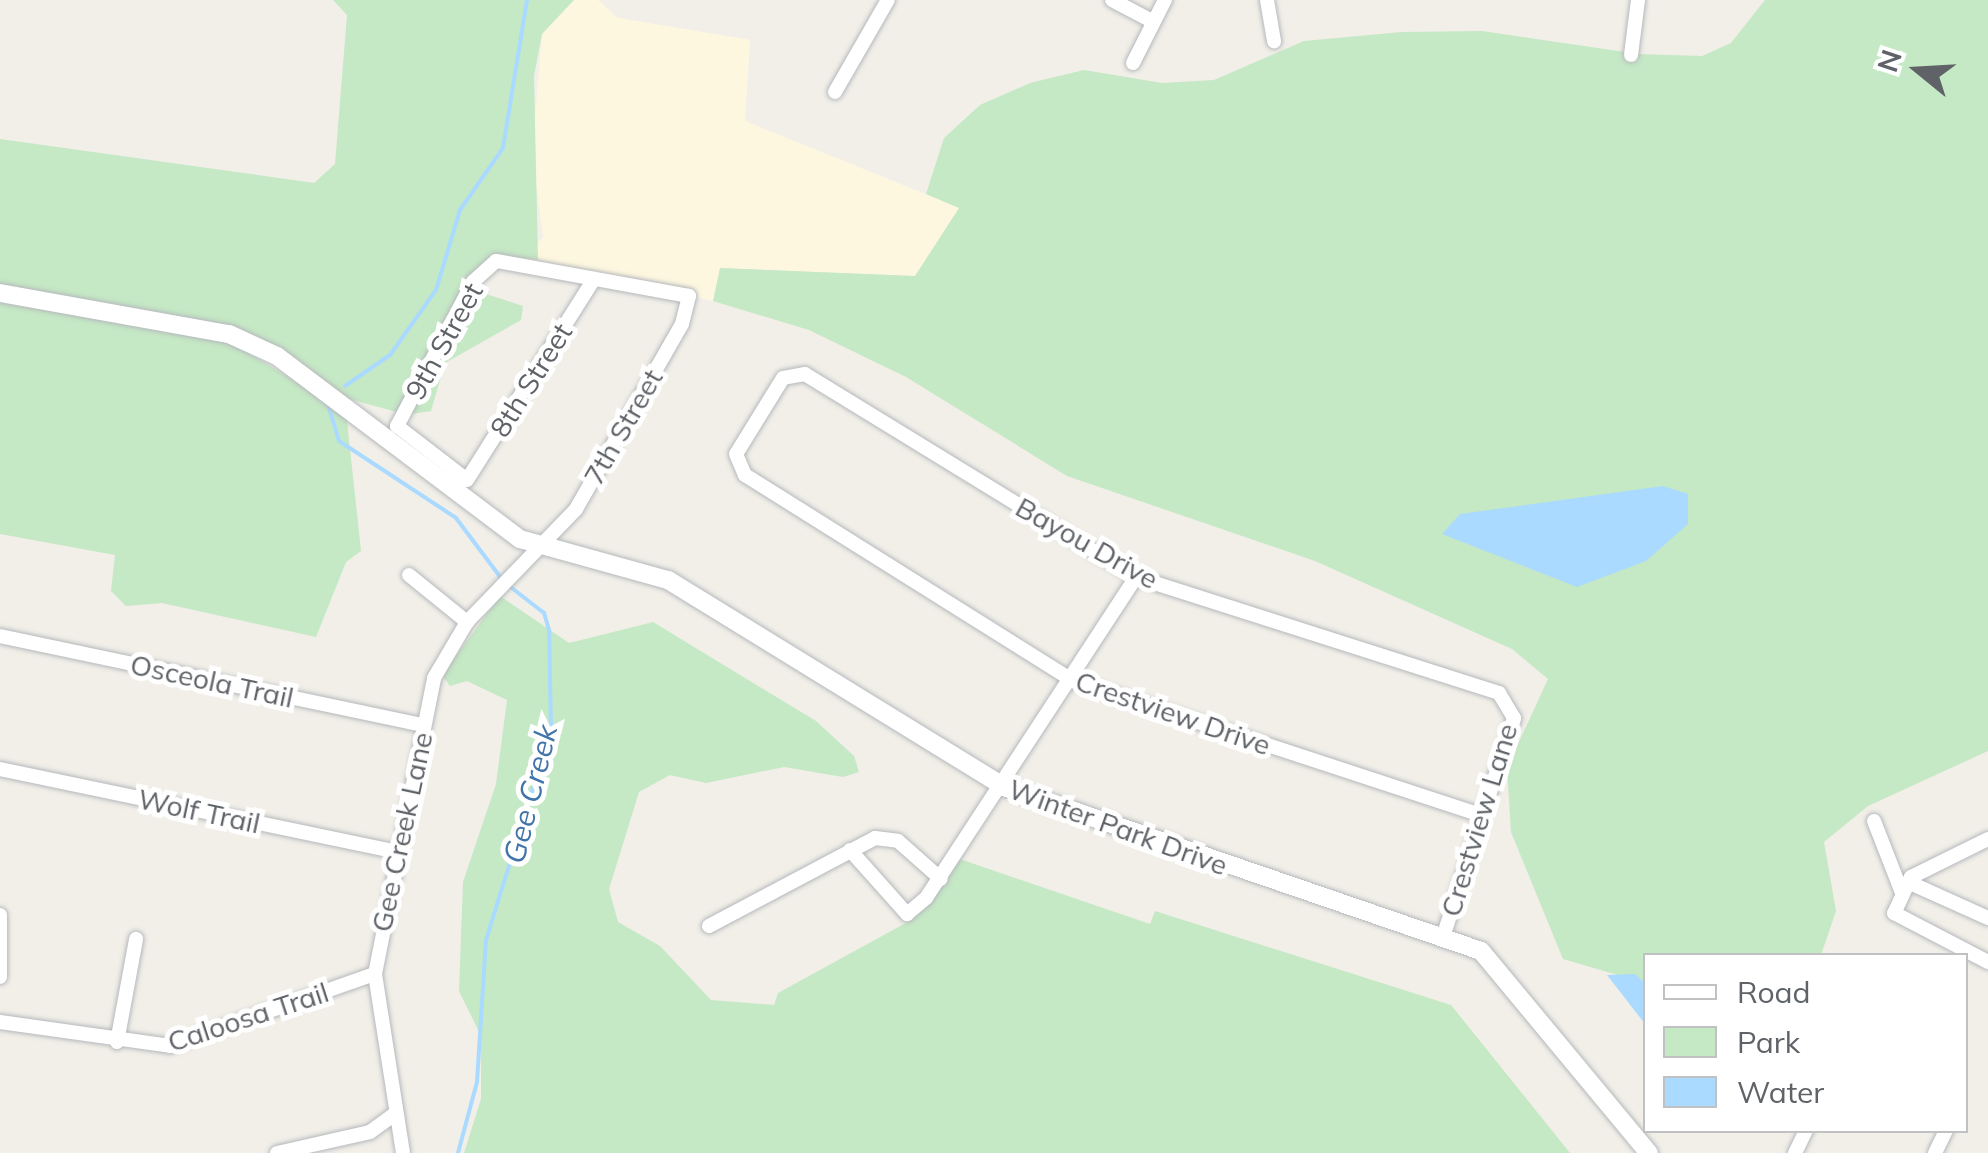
<!DOCTYPE html>
<style>
body{margin:0}
#map{position:relative;width:1988px;height:1153px;overflow:hidden;background:#f1efe8;font-family:Mulish,sans-serif}
div>[style]{position:absolute}
[style*='--x']{left:calc(var(--x)*1px);top:calc(var(--y)*1px);width:calc(var(--w)*1px);rotate:calc(var(--a)*1deg)}
.commercial>*{inset:0;background:#fef7e0}
.green>*{inset:0;background:#c5e8c5}
.water>*{inset:0;background:#aadaff}
.stream>*{height:4px;margin:-2px;padding:0 2px;transform-origin:2px;border-radius:2px;background:#aadaff}
.roads{filter:drop-shadow(0 0 2px #b5b8bc) drop-shadow(0 0 2px #b5b8bc)}
.minor>*{height:14px;margin:-7px;padding:0 7px;transform-origin:7px;border-radius:7px;background:#fff}
.tertiary>*{height:18px;margin:-9px;padding:0 9px;transform-origin:9px;border-radius:9px;background:#fff}
span{translate:-50% -50%;white-space:nowrap;text-align:center;line-height:1.15;-webkit-text-stroke:10px #fff;paint-order:stroke}
.street-label{font-size:28px;color:#5f6368}
.water-label{font-size:30px;color:#4174aa;font-style:italic}
.legend{position:absolute;left:1643px;top:953px;width:325px;height:180px;box-sizing:border-box;background:#fff;border:2px solid #bfc1c3;margin:0;padding:12px 18px;list-style:none;font-size:30px;color:#5f6368}
.legend li{display:flex;align-items:center;gap:20px;height:50px}
.legend b{width:50px;border:2px solid #bfc1c3}
.north{position:absolute;left:1868px;top:20px;width:100px;height:100px;-webkit-text-stroke:8px #fff;paint-order:stroke;rotate:288deg;font-size:28px;font-weight:700;line-height:40px;text-align:center;color:#5f6368}
.north::after{content:'';display:block;margin:auto;width:35px;height:45px;background:#5f6368;clip-path:polygon(50% 0,100% 100%,50% 72%,0 100%)}
</style>
<div id="map">
<div class="commercial">
<div style="clip-path:polygon(574px 0,598px 0,618px 18px,750px 40px,745px 121px,960px 208px,915px 276px,720px 268px,713px 301px,523px 259px,543px 237px,532px 153px,542px 34px)"></div>
</div>
<div class="green">
<div style="clip-path:polygon(333px 0,574px 0,542px 34px,534px 76px,538px 260px,491px 254px,397px 412px,349px 399px,280px 351px,0 287px,0 139px,314px 183px,335px 164px,347px 15px)"></div>
<div style="clip-path:polygon(1765px 0,1988px 0,1988px 751px,1868px 806px,1824px 842px,1836px 911px,1821px 955px,1646px 956px,1645px 983px,1563px 959px,1511px 832px,1507px 768px,1548px 679px,1512px 649px,1315px 561px,1067px 476px,906px 377px,809px 330px,713px 301px,720px 268px,915px 276px,959px 208px,926px 194px,944px 138px,980px 105px,1030px 83px,1084px 70px,1162px 83px,1214px 80px,1304px 41px,1402px 32px,1482px 31px,1625px 52px,1636px 62px,1638px 54px,1702px 56px,1731px 43px)"></div>
<div style="clip-path:polygon(482px 282px,483px 293px,523px 306px,521px 320px,445px 363px,431px 411px,411px 414px)"></div>
<div style="clip-path:polygon(0 299px,227px 340px,346px 412px,361px 551px,346px 562px,316px 637px,162px 603px,126px 606px,111px 591px,115px 555px,0 534px)"></div>
<div style="clip-path:polygon(500px 596px,569px 643px,653px 622px,816px 721px,854px 756px,859px 772px,843px 777px,784px 767px,706px 783px,670px 775px,639px 792px,609px 889px,618px 922px,660px 946px,711px 1000px,774px 1005px,778px 993px,913px 919px,951px 856px,1150px 924px,1155px 911px,1451px 1005px,1570px 1153px,464px 1153px,481px 1099px,481px 1036px,459px 991px,463px 882px,496px 784px,507px 700px,467px 681px,450px 686px,442px 675px)"></div>
</div>
<div class="water">
<div style="clip-path:polygon(1663px 486px,1688px 494px,1688px 524px,1646px 561px,1577px 587px,1442px 534px,1460px 514px)"></div>
<div style="clip-path:polygon(1635px 974px,1645px 983px,1645px 1024px,1607px 975px)"></div>
</div>
<div class="stream">
<div style="--x:345;--y:386;--w:55;--a:-34.6"></div>
<div style="--x:390;--y:355;--w:80;--a:-54.7"></div>
<div style="--x:436;--y:290;--w:84;--a:-73.3"></div>
<div style="--x:460;--y:210;--w:75;--a:-55.3"></div>
<div style="--x:503;--y:148;--w:150;--a:-80.8"></div>
<div style="--x:329;--y:408;--w:34;--a:73"></div>
<div style="--x:339;--y:441;--w:140;--a:33.3"></div>
<div style="--x:456;--y:518;--w:75;--a:53.1"></div>
<div style="--x:458;--y:1153;--w:73;--a:-75"></div>
<div style="--x:477;--y:1082;--w:142;--a:-86.4"></div>
<div style="--x:486;--y:940;--w:220;--a:-72.8"></div>
<div style="--x:551;--y:730;--w:100;--a:-91.1"></div>
<div style="--x:549;--y:630;--w:18;--a:-106"></div>
<div style="--x:544;--y:613;--w:46;--a:-142.1"></div>
</div>
<div class="roads">
<div class="minor">
<div style="--x:1112;--y:0;--w:43;--a:27.8"></div>
<div style="--x:1267;--y:0;--w:42;--a:80.3"></div>
<div style="--x:1631;--y:55;--w:55;--a:-82.7"></div>
<div style="--x:1133;--y:63;--w:71;--a:-63.1"></div>
<div style="--x:835;--y:92;--w:106;--a:-60.1"></div>
<div style="--x:409;--y:575;--w:75;--a:39"></div>
<div style="--x:0;--y:636;--w:432;--a:11.9"></div>
<div style="--x:0;--y:769;--w:406;--a:11.8"></div>
<div style="--x:1874;--y:821;--w:77;--a:68.7"></div>
<div style="--x:1988;--y:839;--w:86;--a:153.7"></div>
<div style="--x:1911;--y:877;--w:40;--a:115"></div>
<div style="--x:1894;--y:913;--w:106;--a:27.5"></div>
<div style="--x:850;--y:850;--w:86;--a:48.3"></div>
<div style="--x:907;--y:914;--w:25;--a:-40"></div>
<div style="--x:926;--y:898;--w:384;--a:-56.8"></div>
<div style="--x:1908;--y:882;--w:88;--a:24.2"></div>
<div style="--x:0;--y:915;--w:62;--a:90"></div>
<div style="--x:709;--y:926;--w:188;--a:-27.9"></div>
<div style="--x:875;--y:838;--w:23;--a:7"></div>
<div style="--x:898;--y:841;--w:57;--a:41.5"></div>
<div style="--x:1443;--y:937;--w:230;--a:-72"></div>
<div style="--x:1514;--y:718;--w:29;--a:-121"></div>
<div style="--x:1499;--y:693;--w:381;--a:-162.3"></div>
<div style="--x:1136;--y:577;--w:388;--a:-148.5"></div>
<div style="--x:805;--y:374;--w:22;--a:170"></div>
<div style="--x:783;--y:378;--w:89;--a:121.7"></div>
<div style="--x:736;--y:454;--w:23;--a:67"></div>
<div style="--x:745;--y:475;--w:387;--a:32.1"></div>
<div style="--x:1073;--y:681;--w:429;--a:18.2"></div>
<div style="--x:0;--y:1022;--w:172;--a:8"></div>
<div style="--x:170;--y:1046;--w:217;--a:-19.4"></div>
<div style="--x:117;--y:1042;--w:105;--a:-79.5"></div>
<div style="--x:277;--y:1153;--w:95;--a:-12.7"></div>
<div style="--x:370;--y:1132;--w:31;--a:-36"></div>
<div style="--x:403;--y:1153;--w:181;--a:-98.9"></div>
<div style="--x:375;--y:974;--w:302;--a:-78.7"></div>
<div style="--x:434;--y:678;--w:65;--a:-59.5"></div>
<div style="--x:467;--y:622;--w:157;--a:-46"></div>
<div style="--x:576;--y:509;--w:213;--a:-60.2"></div>
<div style="--x:682;--y:324;--w:29;--a:-76"></div>
<div style="--x:689;--y:296;--w:196;--a:-169.7"></div>
<div style="--x:496;--y:261;--w:31;--a:138"></div>
<div style="--x:473;--y:282;--w:163;--a:117.8"></div>
<div style="--x:397;--y:426;--w:88;--a:37.6"></div>
<div style="--x:467;--y:480;--w:238;--a:-57.7"></div>
<div style="--x:1795;--y:1153;--w:25;--a:-64"></div>
<div style="--x:1935;--y:1153;--w:25;--a:-64"></div>
</div>
<div class="tertiary">
<div style="--x:0;--y:293;--w:233;--a:10.2"></div>
<div style="--x:229;--y:334;--w:53;--a:24.6"></div>
<div style="--x:277;--y:356;--w:304;--a:37"></div>
<div style="--x:520;--y:539;--w:154;--a:15.5"></div>
<div style="--x:668;--y:580;--w:395;--a:31.6"></div>
<div style="--x:1004;--y:787;--w:504;--a:18.97"></div>
<div style="--x:1481;--y:951;--w:263;--a:50.3"></div>
</div>
</div>
<div class="street-label">
<span style="left:444px;top:341px;rotate:-61deg">9th Street</span>
<span style="left:531px;top:380px;rotate:-58deg">8th Street</span>
<span style="left:623px;top:427px;rotate:-60deg">7th Street</span>
<span style="left:1087px;top:543px;rotate:29deg">Bayou Drive</span>
<span style="left:212px;top:681px;rotate:12deg">Osceola Trail</span>
<span style="left:1173px;top:713px;rotate:19deg">Crestview Drive</span>
<span style="left:199px;top:811px;rotate:12deg">Wolf Trail</span>
<span style="left:1479px;top:820px;rotate:-73deg">Crestview Lane</span>
<span style="left:1118px;top:827px;rotate:20deg">Winter Park Drive</span>
<span style="left:402px;top:832px;rotate:-78deg">Gee Creek Lane</span>
<span style="left:248px;top:1017px;rotate:-18deg">Caloosa Trail</span>
</div>
<div class="water-label">
<span style="left:530px;top:794px;rotate:-76deg">Gee Creek</span>
</div>
<ul class="legend">
<li><b style="height:12px;background:#fff"></b>Road</li>
<li><b style="height:28px;background:#c5e8c5"></b>Park</li>
<li><b style="height:28px;background:#aadaff"></b>Water</li>
</ul>
<div class="north">N</div>
</div>
